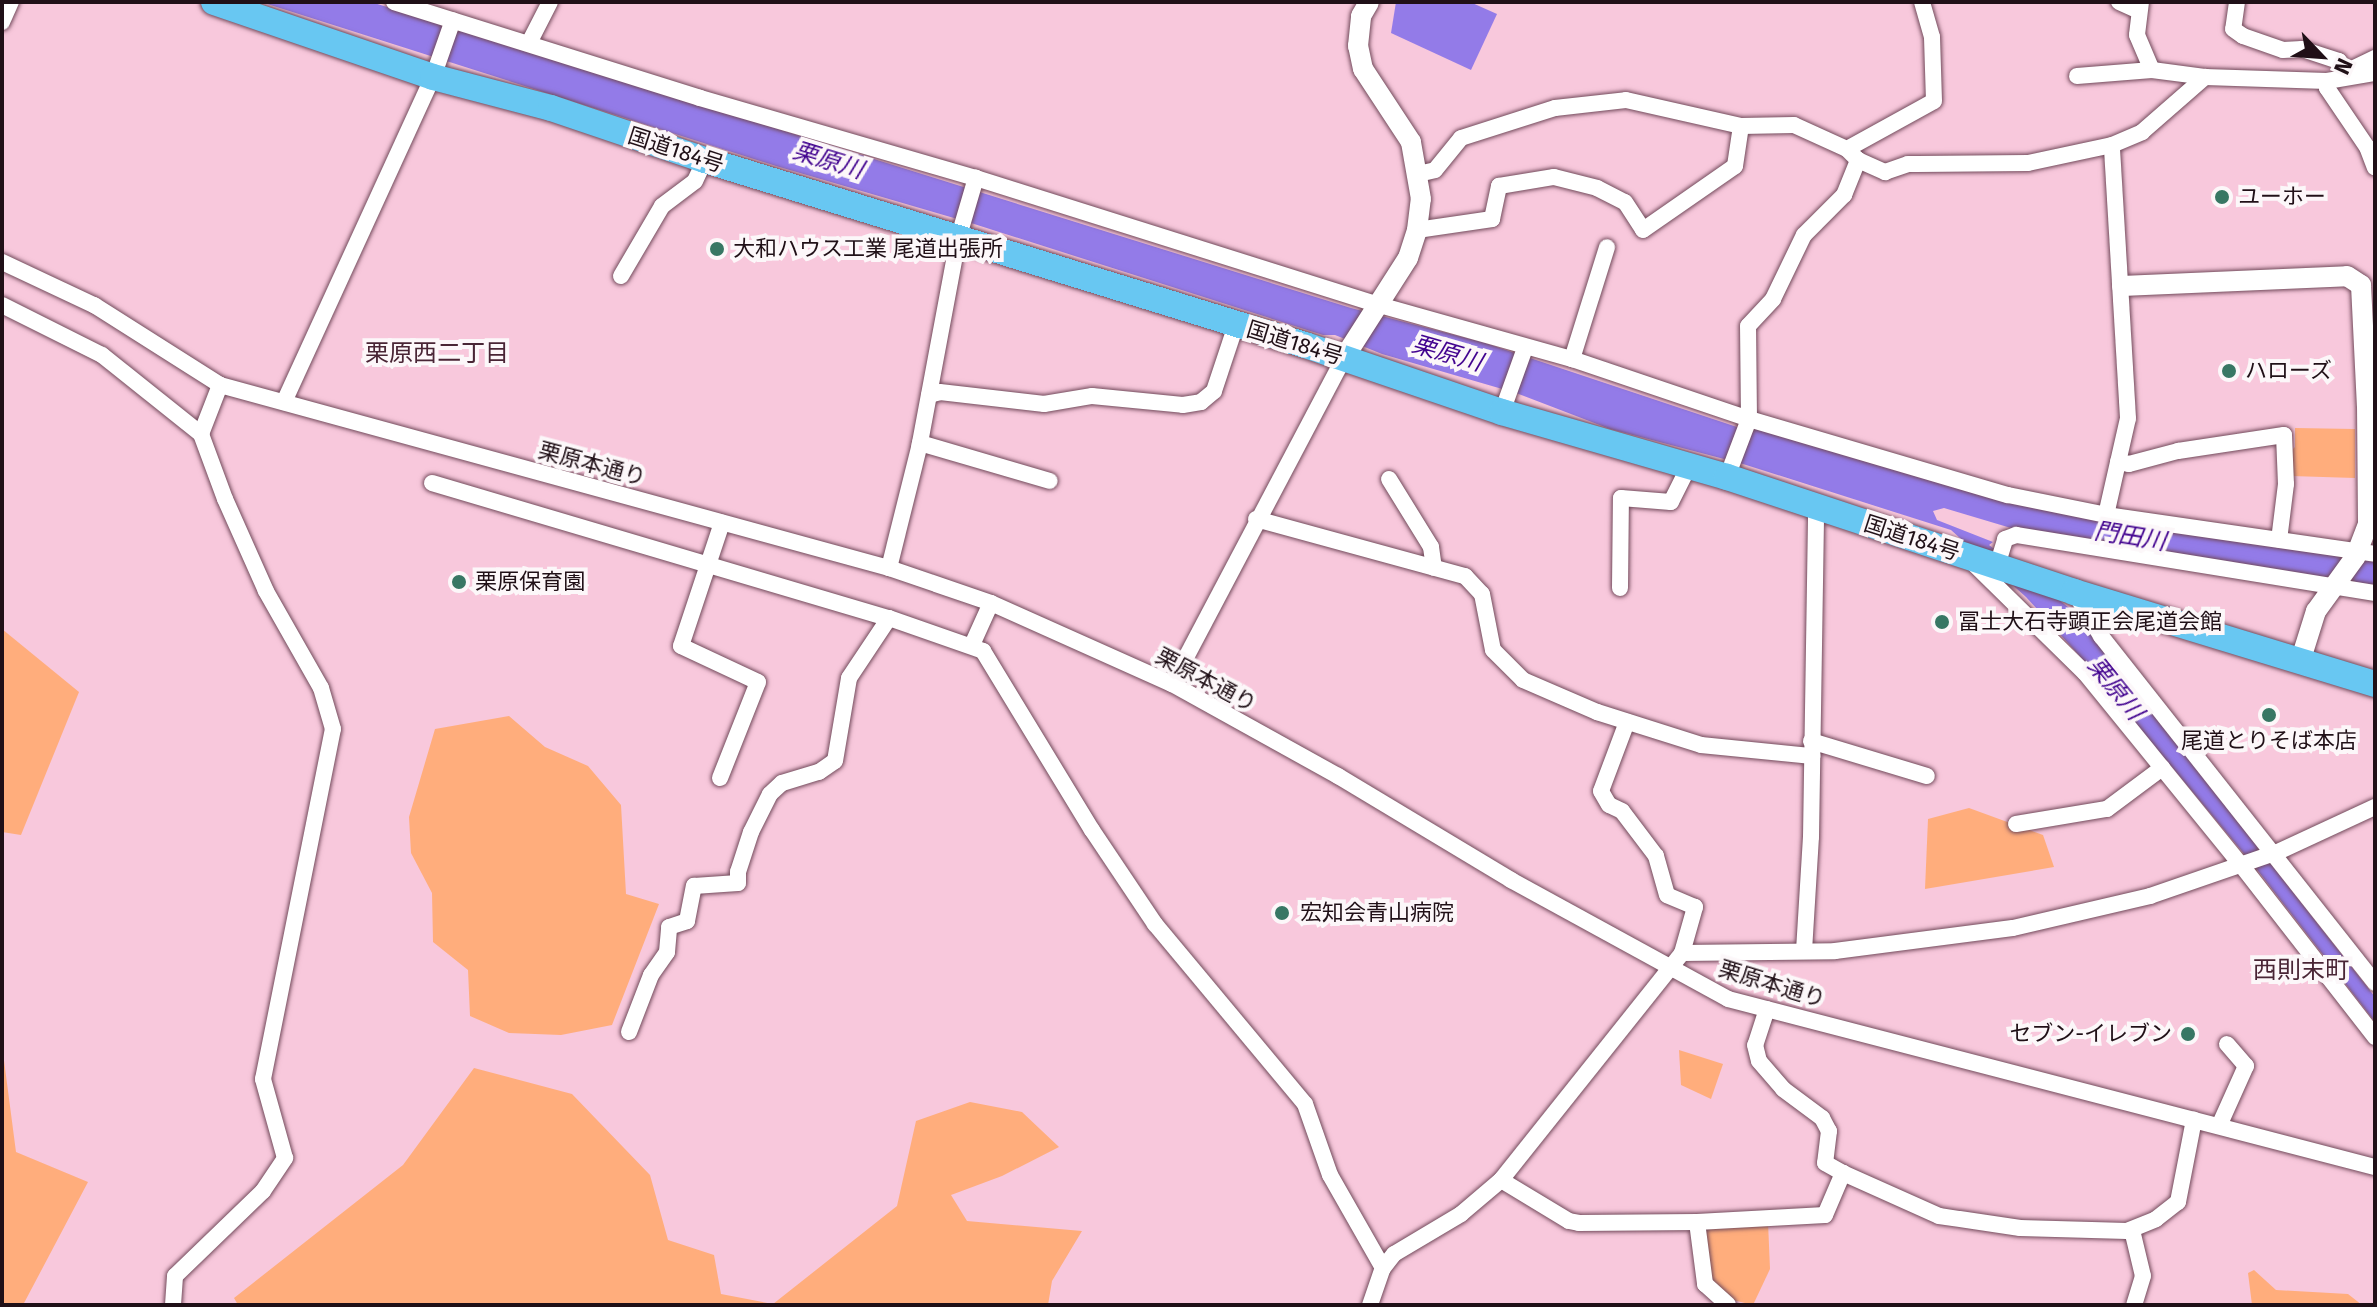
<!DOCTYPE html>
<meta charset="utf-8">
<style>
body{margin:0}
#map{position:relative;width:2377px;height:1307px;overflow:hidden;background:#f8c8dc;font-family:"Fira Sans","Noto Sans JP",sans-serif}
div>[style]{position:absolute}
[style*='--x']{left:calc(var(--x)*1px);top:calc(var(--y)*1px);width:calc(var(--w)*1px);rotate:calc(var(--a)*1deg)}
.green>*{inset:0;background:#ffad7c}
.water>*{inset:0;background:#937be8}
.roads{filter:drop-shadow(0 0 2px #724a5b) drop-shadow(0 0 2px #724a5b)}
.minor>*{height:16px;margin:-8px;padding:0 8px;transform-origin:8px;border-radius:8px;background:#fff}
.tertiary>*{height:20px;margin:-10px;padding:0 10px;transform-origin:10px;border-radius:10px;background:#fff}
.trunk>*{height:26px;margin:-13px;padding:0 13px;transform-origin:13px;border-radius:13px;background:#68c7f2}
.dots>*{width:22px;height:22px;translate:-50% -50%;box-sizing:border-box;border:4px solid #fcf7f9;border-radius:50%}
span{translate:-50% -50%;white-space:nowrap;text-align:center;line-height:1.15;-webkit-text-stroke:8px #fcf7f9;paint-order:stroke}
.street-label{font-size:22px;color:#201017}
.poi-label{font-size:22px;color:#201017}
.left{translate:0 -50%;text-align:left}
.right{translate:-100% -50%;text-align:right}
.water-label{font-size:24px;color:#42038f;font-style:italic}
.neighbourhood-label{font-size:24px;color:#492535}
.frame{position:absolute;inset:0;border:4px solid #201017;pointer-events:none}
.north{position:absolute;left:2281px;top:16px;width:80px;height:80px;-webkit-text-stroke:6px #fcf7f9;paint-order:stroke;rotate:115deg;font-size:22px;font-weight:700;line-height:32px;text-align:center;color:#201017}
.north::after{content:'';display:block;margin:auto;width:28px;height:36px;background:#201017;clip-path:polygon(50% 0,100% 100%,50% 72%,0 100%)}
</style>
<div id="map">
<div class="green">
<div style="clip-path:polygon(2295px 428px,2355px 429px,2355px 478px,2291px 476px,2289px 453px,2295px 447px)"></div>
<div style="clip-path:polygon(2px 629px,79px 692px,21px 835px,2px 832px)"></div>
<div style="clip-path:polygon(509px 716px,545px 747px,588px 766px,621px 805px,626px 894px,659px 904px,612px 1025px,561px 1035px,509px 1033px,470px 1016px,468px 970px,433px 942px,432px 893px,411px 853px,409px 817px,435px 729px)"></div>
<div style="clip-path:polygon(1969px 808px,2043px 835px,2054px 867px,1925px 889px,1928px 819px)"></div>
<div style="clip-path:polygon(2px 1045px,16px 1152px,88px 1182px,23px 1305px,2px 1305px)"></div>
<div style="clip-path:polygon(1679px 1050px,1723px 1064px,1711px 1099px,1681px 1085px)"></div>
<div style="clip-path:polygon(474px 1068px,572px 1094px,650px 1175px,668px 1240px,714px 1255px,721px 1294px,773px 1304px,897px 1206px,916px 1121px,970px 1102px,1022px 1112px,1059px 1147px,1002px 1176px,951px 1195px,967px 1221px,1082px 1231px,1052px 1281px,1048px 1305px,238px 1305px,234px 1298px,403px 1165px)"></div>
<div style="clip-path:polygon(1768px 1222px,1770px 1269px,1753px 1305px,1729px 1299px,1714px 1284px,1706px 1257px,1704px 1228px)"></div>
<div style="clip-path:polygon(2254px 1270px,2276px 1290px,2348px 1294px,2362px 1305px,2252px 1305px,2248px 1273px)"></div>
</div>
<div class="water">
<div style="clip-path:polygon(261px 2px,371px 2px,1351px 308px,1485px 343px,1737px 427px,1754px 428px,2044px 507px,2375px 558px,2375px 585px,2021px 531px,1944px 508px,1933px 511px,1937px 520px,1993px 542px,1989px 545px,2073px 611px,2375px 997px,2375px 1022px,2255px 867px,2078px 654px,2026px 597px,1951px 530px,1743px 464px,1610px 429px,1516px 393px,1382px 354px,1335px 335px,1323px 335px,971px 223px,776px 166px)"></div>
<div style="clip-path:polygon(1396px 2px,1470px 2px,1497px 14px,1471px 70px,1391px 33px)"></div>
</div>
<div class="roads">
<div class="minor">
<div style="--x:394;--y:2;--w:321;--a:17.4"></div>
<div style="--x:700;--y:98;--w:287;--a:16.2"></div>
<div style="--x:976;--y:178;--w:419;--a:17.5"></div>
<div style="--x:1376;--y:304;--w:204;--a:15.7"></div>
<div style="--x:1572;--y:359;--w:187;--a:18.7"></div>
<div style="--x:1749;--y:419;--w:270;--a:16.4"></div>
<div style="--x:2008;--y:495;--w:100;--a:11.5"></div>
<div style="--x:2106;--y:515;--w:272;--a:8.2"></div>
<div style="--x:2119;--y:2;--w:20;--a:24"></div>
<div style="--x:2141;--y:2;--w:33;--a:97"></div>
<div style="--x:2137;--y:35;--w:38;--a:67"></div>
<div style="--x:2152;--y:70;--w:53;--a:7.5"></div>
<div style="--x:2237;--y:2;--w:27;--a:98"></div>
<div style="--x:2233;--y:29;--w:12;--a:35"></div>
<div style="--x:2243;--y:36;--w:42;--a:19.3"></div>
<div style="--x:2283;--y:50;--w:19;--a:-3"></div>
<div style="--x:2302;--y:49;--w:39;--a:18"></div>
<div style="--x:2339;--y:61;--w:13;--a:58"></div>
<div style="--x:2;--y:22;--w:22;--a:-66"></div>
<div style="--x:529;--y:43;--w:46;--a:-62.9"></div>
<div style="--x:2348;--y:71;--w:30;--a:-26"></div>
<div style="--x:2077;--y:76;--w:75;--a:-4.6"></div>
<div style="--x:2327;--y:81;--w:7;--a:90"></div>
<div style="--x:2327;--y:88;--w:71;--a:55.9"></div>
<div style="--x:2367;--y:147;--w:22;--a:69"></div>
<div style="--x:1847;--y:149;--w:99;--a:-28.9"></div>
<div style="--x:1934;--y:101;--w:64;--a:-91.8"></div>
<div style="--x:1932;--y:37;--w:36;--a:-106"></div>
<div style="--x:1418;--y:174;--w:17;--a:-13"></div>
<div style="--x:1435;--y:170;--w:41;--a:-50.9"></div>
<div style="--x:1461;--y:138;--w:99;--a:-17.7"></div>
<div style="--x:1555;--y:108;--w:71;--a:-6.4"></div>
<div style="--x:1626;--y:100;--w:118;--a:12.7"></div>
<div style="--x:1741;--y:126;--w:53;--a:-1.1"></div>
<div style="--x:1794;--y:125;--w:58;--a:24.4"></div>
<div style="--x:1847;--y:149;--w:16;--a:45"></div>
<div style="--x:1858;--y:160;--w:30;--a:24"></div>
<div style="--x:1885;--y:172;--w:24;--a:-19"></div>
<div style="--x:1908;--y:164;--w:120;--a:-0.5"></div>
<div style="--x:2028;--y:163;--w:86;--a:-12.1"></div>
<div style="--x:2112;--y:145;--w:33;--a:-23"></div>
<div style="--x:2142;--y:132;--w:84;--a:-41.1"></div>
<div style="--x:2205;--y:77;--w:122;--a:1.9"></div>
<div style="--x:2327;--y:81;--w:49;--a:-9.5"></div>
<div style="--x:1417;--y:230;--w:76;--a:-8.3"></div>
<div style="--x:1492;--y:219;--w:34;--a:-78"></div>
<div style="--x:1499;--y:186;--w:56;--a:-9.3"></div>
<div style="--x:1554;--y:177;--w:44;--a:14.3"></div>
<div style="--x:1597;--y:188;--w:31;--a:27"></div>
<div style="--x:1625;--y:202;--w:33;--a:57"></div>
<div style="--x:1643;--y:230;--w:112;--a:-34.8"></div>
<div style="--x:1735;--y:166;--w:40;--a:-81.5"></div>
<div style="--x:2;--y:262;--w:102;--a:25.1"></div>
<div style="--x:94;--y:305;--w:149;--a:32.4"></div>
<div style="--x:220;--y:385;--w:694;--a:15.3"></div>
<div style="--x:889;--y:568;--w:108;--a:18.9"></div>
<div style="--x:991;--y:603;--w:198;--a:24.1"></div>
<div style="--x:1172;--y:684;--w:190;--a:29"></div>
<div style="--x:1338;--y:776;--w:202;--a:31"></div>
<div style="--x:1511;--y:880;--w:247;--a:28.7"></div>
<div style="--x:1728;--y:999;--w:668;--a:14.56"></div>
<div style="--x:621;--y:276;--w:81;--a:-59.6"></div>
<div style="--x:662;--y:206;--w:41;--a:-37.1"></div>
<div style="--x:695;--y:181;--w:23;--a:-65"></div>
<div style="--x:2;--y:305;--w:112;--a:26.6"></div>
<div style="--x:102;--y:355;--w:127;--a:38.6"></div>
<div style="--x:1572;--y:359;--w:117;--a:-72.6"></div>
<div style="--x:929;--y:395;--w:11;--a:-15"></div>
<div style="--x:940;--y:392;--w:105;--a:6.6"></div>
<div style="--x:1044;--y:404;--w:49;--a:-9.5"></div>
<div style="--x:1092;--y:396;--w:91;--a:5.6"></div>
<div style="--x:1183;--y:405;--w:18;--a:-9"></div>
<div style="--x:1201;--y:402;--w:17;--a:-40"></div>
<div style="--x:1214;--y:391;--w:70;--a:-71.6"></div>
<div style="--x:284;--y:402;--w:358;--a:-65.4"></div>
<div style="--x:433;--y:77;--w:60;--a:-70.7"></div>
<div style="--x:1502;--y:412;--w:68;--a:-70.2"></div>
<div style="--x:920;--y:443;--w:135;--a:16.3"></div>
<div style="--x:2118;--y:462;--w:11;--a:10"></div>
<div style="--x:2129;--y:464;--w:51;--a:-14.9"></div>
<div style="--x:2178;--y:451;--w:107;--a:-8.6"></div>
<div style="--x:2284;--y:435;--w:49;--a:87.7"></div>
<div style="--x:2286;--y:484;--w:56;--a:97.1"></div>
<div style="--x:1727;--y:477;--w:62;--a:-69.2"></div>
<div style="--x:1749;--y:419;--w:93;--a:-90.6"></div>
<div style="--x:1748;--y:326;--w:37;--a:-47"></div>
<div style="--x:1773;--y:299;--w:71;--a:-64.2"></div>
<div style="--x:1804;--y:235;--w:57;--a:-45"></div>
<div style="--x:1844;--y:195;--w:38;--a:-68"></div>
<div style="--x:1389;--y:479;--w:80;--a:58.3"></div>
<div style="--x:1431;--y:547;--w:21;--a:82"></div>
<div style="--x:432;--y:483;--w:477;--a:16.5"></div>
<div style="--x:889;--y:618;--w:100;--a:19.3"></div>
<div style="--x:983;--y:651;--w:210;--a:58.7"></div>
<div style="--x:1092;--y:830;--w:113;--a:56.2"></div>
<div style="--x:1155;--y:924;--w:234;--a:50.2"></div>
<div style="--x:1305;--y:1104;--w:75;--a:70.6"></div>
<div style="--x:1330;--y:1175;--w:107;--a:60.3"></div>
<div style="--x:2106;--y:515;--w:99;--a:-77.2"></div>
<div style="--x:2128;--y:418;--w:273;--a:-93.4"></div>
<div style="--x:1256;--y:519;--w:217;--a:15.3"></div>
<div style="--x:1465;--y:576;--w:25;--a:47"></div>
<div style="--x:1482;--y:594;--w:57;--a:78.9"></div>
<div style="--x:1493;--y:650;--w:42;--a:45"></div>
<div style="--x:1523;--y:680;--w:81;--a:23.4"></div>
<div style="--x:1597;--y:712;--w:109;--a:17.6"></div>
<div style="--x:1701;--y:745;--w:112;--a:5.7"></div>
<div style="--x:1973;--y:563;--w:157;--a:44.5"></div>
<div style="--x:2085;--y:673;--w:249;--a:50.9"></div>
<div style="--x:2242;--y:866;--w:217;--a:52.1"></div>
<div style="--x:1997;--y:566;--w:28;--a:-73"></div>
<div style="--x:2005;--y:539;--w:12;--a:-20"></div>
<div style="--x:2016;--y:535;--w:364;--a:9.2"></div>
<div style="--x:889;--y:568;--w:124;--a:-76"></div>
<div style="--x:919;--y:448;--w:213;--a:-79.4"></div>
<div style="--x:958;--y:239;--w:64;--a:-73.6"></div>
<div style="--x:1620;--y:588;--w:90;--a:-89.4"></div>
<div style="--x:1621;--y:498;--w:50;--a:4.6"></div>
<div style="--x:1671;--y:502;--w:40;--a:-63.4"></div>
<div style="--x:2074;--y:592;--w:52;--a:58.5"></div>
<div style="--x:2101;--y:636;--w:442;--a:51.7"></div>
<div style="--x:972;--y:645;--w:46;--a:-65.7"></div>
<div style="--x:1172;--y:684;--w:369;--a:-62.2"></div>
<div style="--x:1811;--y:741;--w:121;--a:16.8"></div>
<div style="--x:720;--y:778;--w:103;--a:-68.4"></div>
<div style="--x:758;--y:682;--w:85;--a:-154.9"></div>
<div style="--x:681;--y:646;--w:130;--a:-71.6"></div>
<div style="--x:2016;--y:824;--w:92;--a:-9.4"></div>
<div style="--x:2107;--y:809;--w:69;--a:-36.7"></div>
<div style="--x:1804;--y:951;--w:114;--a:-86.5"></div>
<div style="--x:1811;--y:837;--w:330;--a:-89.1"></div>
<div style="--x:1682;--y:953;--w:153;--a:-0.7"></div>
<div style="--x:1835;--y:951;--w:179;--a:-7.4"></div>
<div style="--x:2013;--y:928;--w:141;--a:-13.1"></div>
<div style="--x:2150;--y:896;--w:135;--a:-19"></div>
<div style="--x:2278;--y:852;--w:107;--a:-24.9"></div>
<div style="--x:1767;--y:1009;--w:38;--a:108"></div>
<div style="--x:1755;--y:1045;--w:16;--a:76"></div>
<div style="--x:1759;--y:1061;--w:37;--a:49"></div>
<div style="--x:1783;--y:1089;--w:49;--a:36.6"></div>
<div style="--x:1822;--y:1118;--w:15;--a:62"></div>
<div style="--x:1829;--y:1131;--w:32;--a:97"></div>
<div style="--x:1825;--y:1163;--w:21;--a:29"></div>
<div style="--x:629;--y:1032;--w:61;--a:-68.9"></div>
<div style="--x:651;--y:975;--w:28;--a:-55"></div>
<div style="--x:667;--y:952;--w:25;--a:-85"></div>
<div style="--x:669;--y:927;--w:19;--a:-18"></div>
<div style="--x:687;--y:921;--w:36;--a:-79"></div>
<div style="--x:694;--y:886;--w:44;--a:-3.9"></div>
<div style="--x:738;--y:883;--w:11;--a:-90"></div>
<div style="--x:738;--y:872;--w:42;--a:-72"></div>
<div style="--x:751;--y:832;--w:42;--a:-63.4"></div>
<div style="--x:770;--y:794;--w:16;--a:-43"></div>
<div style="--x:782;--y:783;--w:39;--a:-17"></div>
<div style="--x:819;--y:772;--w:19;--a:-35"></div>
<div style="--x:835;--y:761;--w:84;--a:-80.4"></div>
<div style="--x:849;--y:678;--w:72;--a:-56.3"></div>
<div style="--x:2219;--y:1126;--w:66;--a:-65.8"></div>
<div style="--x:2246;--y:1066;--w:29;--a:-131"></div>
<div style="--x:1501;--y:1180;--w:79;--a:31.1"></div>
<div style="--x:1569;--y:1221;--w:10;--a:11"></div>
<div style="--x:1579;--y:1223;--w:118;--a:-0.5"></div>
<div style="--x:1697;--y:1222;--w:128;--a:-3.1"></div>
<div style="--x:1825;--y:1215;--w:46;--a:-66.8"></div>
<div style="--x:1843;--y:1173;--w:105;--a:24.1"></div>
<div style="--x:1939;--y:1216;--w:82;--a:8.4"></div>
<div style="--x:2020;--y:1228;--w:107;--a:1.6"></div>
<div style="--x:2127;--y:1231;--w:31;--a:-22"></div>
<div style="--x:2156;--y:1219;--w:28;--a:-38"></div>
<div style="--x:2178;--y:1202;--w:84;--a:-79"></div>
<div style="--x:1697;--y:1222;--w:63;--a:82.6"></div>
<div style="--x:1705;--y:1284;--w:31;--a:42"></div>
<div style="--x:2132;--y:1230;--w:47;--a:76.6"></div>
<div style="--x:2143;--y:1276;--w:30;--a:107"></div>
<div style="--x:173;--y:1305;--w:29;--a:-86"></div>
<div style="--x:175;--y:1276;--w:122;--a:-44"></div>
<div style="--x:263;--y:1191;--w:40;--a:-56"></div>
<div style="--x:285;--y:1158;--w:82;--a:-105.6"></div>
<div style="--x:263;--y:1079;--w:357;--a:-78.7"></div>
<div style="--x:333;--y:729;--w:43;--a:-106.3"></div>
<div style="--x:321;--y:688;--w:112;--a:-119.6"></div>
<div style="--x:266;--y:591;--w:101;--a:-114"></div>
<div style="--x:225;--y:499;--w:69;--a:-110.3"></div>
<div style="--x:201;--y:434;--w:53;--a:-68.8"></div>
<div style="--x:1370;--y:1305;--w:39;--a:-71"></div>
<div style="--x:1383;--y:1268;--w:18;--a:-52"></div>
<div style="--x:1394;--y:1254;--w:78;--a:-30.8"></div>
<div style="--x:1461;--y:1214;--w:52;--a:-40.4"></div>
<div style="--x:1501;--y:1180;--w:290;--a:-51.4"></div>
<div style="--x:1682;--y:953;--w:48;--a:-74.2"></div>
<div style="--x:1695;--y:907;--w:30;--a:-157"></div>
<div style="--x:1667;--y:895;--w:41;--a:-105.8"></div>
<div style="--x:1656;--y:856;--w:56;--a:-127.1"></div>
<div style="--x:1622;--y:811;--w:14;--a:-155"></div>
<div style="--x:1609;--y:805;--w:16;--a:-120"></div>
<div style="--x:1601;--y:791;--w:74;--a:-69.4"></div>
</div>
<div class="tertiary">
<div style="--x:2122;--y:286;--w:225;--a:-2.5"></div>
<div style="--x:2347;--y:276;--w:17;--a:33"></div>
<div style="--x:2361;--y:285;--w:121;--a:87.2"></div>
<div style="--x:2367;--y:406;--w:118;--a:89.5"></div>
<div style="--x:2368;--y:524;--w:34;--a:111"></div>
<div style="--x:2356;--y:556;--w:68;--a:126"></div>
<div style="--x:2316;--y:611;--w:53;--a:107.4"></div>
<div style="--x:1344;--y:358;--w:119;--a:-57.4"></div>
<div style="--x:1408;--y:258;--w:29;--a:-72"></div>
<div style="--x:1417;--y:230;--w:31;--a:-83"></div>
<div style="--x:1421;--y:199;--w:58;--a:-100"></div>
<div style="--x:1411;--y:142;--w:87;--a:-123.3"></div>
<div style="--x:1363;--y:69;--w:24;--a:-102"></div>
<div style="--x:1358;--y:46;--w:30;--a:-84"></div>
<div style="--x:1361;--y:16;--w:16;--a:-60"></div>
</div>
<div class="trunk">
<div style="--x:214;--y:2;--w:231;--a:18.9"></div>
<div style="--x:433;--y:77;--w:122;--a:14.7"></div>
<div style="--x:551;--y:108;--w:163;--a:18.7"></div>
<div style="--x:705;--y:160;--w:628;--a:17.14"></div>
<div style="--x:1305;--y:345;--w:208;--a:18.8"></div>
<div style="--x:1502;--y:412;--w:234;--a:16.1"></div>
<div style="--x:1727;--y:477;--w:366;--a:18.3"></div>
<div style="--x:2074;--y:592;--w:315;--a:17"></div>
</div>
</div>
<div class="dots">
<div style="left:2222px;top:197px;background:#387764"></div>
<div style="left:717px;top:249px;background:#387764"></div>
<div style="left:2229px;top:371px;background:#387764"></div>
<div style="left:459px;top:582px;background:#387764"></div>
<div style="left:1942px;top:622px;background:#387764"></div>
<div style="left:2269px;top:715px;background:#387764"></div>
<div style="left:1282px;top:913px;background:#387764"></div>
<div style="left:2188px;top:1034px;background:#387764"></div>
</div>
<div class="street-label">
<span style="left:676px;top:150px;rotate:18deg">国道184号</span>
<span style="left:1295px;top:343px;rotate:17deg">国道184号</span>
<span style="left:592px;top:464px;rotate:15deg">栗原本通り</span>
<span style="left:1912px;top:538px;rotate:18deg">国道184号</span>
<span style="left:1206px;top:680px;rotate:28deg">栗原本通り</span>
<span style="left:1772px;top:984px;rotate:17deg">栗原本通り</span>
</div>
<div class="poi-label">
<span class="left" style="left:2238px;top:197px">ユーホー</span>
<span class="left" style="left:733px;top:249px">大和ハウス工業 尾道出張所</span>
<span class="left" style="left:2245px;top:371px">ハローズ</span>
<span class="left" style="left:475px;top:582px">栗原保育園</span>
<span class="left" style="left:1958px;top:622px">冨士大石寺顕正会尾道会館</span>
<span style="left:2269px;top:741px">尾道とりそば本店</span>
<span class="left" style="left:1300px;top:913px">宏知会青山病院</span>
<span class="right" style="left:2172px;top:1034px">セブン-イレブン</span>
</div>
<div class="water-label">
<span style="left:828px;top:161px;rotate:17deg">栗原川</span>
<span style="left:1447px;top:354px;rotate:16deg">栗原川</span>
<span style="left:2130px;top:537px;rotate:9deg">門田川</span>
<span style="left:2115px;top:689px;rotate:51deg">栗原川</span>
</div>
<div class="neighbourhood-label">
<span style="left:437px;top:354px">栗原西二丁目</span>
<span style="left:2301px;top:971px">西則末町</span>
</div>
<div class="frame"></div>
<div class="north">N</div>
</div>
